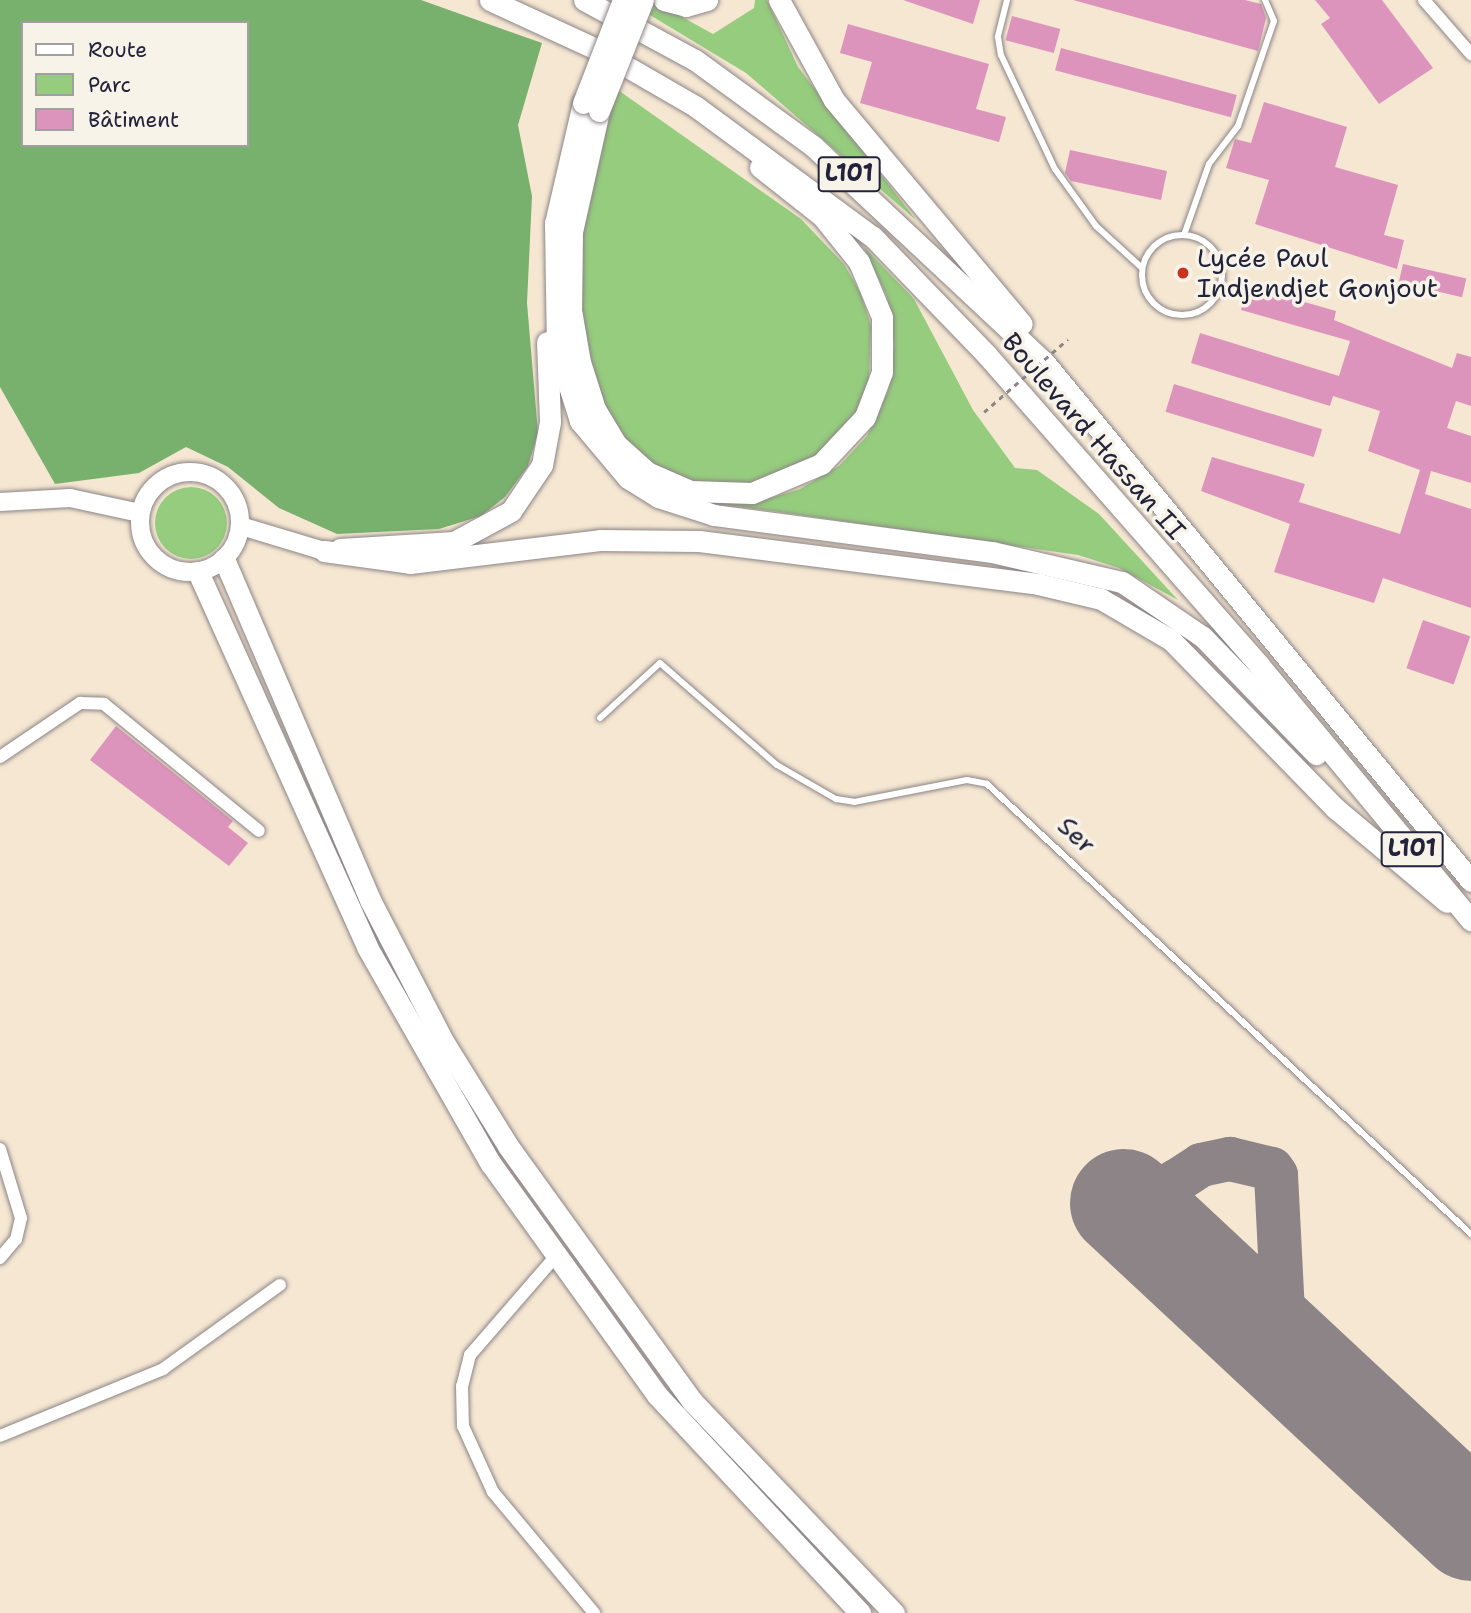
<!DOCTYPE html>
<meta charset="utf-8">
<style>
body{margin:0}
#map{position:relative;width:1471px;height:1613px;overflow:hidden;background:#f5e7d2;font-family:"Shantell Sans",sans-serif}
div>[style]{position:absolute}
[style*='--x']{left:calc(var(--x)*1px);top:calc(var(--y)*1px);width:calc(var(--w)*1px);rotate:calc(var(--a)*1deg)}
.green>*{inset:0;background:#96cc7e}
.round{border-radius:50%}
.forest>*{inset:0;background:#78b06d}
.taxiway>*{height:44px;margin:-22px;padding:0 22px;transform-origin:22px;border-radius:22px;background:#8c8486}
.runway>*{height:108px;margin:-54px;padding:0 54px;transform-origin:54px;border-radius:54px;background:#8c8486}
.building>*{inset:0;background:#dd94bc;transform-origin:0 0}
.roads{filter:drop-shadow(0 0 2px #8c8486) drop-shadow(0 0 2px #8c8486)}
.service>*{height:6px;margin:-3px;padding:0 3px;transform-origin:3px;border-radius:3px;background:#fff}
.service>.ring{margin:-3px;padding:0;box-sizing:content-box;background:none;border:6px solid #fff;border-radius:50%}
.minor>*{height:12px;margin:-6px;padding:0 6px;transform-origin:6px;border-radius:6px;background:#fff}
.secondary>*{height:18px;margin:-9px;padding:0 9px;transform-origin:9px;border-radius:9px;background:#fff}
.secondary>.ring{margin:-9px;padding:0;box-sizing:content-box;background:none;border:18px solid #fff;border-radius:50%}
.primary>*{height:21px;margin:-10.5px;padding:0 10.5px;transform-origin:10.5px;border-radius:10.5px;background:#fff}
.trunk>*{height:21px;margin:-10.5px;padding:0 10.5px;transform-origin:10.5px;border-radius:10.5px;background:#fff}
.path-bridge>*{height:2.5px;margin-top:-1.25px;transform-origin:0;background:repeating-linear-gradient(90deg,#8c8486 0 5px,transparent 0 10px)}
.bridges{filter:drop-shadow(0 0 2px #8c8486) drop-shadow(0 0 2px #8c8486)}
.trunk-bridge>*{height:21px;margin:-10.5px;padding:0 10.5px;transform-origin:10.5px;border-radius:10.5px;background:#fff}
.dots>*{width:19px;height:19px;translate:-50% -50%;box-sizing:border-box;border:4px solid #f7f3e8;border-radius:50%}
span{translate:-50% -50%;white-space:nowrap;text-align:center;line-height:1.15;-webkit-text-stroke:7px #f7f3e8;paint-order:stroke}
.shield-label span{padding:2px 5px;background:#f7f3e8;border:2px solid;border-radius:5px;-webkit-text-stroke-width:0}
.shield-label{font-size:24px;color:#22223b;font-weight:700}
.poi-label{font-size:26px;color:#22223b}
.left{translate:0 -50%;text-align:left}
.street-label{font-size:26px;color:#22223b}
.legend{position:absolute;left:21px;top:21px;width:228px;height:126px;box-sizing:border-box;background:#f7f3e8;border:2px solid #a29fa3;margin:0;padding:9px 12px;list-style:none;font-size:21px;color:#22223b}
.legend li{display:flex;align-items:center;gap:14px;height:35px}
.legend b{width:35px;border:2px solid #a29fa3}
</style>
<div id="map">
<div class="green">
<div style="clip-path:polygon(625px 0,651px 0,713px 34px,754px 8px,755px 0,767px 0,798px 67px,916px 220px,746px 73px)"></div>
<div style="clip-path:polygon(618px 90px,801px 219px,844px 264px,861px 294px,871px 326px,869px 380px,851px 424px,816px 461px,759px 487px,707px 487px,659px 474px,617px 436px,592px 384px,579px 305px,579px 244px,602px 124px)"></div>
<div style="clip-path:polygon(864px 247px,914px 299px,973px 410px,1015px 468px,1037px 470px,1099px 514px,1178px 600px,1119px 568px,1078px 555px,716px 503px,760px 501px,800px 489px,839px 466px,867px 436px,888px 391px,894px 345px,887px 297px)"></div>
<div class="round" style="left:155px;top:487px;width:72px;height:72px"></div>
</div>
<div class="forest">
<div style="clip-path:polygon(evenodd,0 0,421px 0,542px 43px,518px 125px,532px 196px,527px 303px,538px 433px,528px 466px,505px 497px,481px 516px,439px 529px,337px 534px,279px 508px,228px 467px,186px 447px,139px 473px,55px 484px,0 387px,0 0,23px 23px,247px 23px,247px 145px,23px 145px,23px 23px)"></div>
</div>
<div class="taxiway">
<div style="--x:1244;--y:1315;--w:60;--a:-167.6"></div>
<div style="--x:1185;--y:1302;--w:56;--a:-122.6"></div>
<div style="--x:1155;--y:1255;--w:50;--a:-86.6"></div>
<div style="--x:1158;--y:1205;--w:29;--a:-54"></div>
<div style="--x:1175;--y:1182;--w:31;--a:-33"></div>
<div style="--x:1201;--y:1165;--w:30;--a:-12"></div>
<div style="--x:1230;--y:1159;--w:43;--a:13.4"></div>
<div style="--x:1272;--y:1169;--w:7;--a:56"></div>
<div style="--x:1276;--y:1175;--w:137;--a:87.1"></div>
<div style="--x:1283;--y:1312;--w:72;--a:66.3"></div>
</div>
<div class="runway">
<div style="--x:1124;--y:1203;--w:475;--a:43"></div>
</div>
<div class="building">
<div style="clip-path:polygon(903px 0,980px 0,973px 24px)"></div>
<div style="clip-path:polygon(1073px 0,1245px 0,1261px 4px,1266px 18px,1258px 51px)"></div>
<div style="clip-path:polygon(1315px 0,1382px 0,1433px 68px,1379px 104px,1321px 24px,1330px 18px)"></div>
<div style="left:1012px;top:16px;width:50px;height:25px;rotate:15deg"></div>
<div style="clip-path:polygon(848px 24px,989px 64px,976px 109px,1006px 117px,999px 142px,860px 103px,872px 62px,840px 53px)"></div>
<div style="left:1061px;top:48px;width:182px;height:23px;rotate:15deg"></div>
<div style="clip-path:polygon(1264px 102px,1347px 127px,1335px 167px,1398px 185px,1384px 235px,1404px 240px,1397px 269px,1255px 224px,1269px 180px,1226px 168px,1235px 139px,1251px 143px)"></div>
<div style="clip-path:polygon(1070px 150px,1167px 171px,1161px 200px,1071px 181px,1065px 173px)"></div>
<div style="left:1403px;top:264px;width:65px;height:19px;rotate:13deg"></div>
<div style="clip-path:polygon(1248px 286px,1336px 311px,1334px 320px,1452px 368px,1457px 353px,1471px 357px,1471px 406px,1456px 401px,1447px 428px,1471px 436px,1471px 483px,1431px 471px,1425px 494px,1471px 509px,1471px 608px,1383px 578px,1374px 603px,1274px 572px,1290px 524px,1201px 491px,1212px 457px,1305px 484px,1299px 502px,1400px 534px,1420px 470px,1368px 451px,1380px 411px,1333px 396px,1330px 406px,1191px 363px,1200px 333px,1339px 376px,1350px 341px,1241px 310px)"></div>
<div style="left:1174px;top:384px;width:155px;height:29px;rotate:17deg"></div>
<div style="left:1423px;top:620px;width:50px;height:51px;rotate:19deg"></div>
<div style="clip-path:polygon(116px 726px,233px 821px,228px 827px,248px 843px,229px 866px,90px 760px)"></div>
</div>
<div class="roads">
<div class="service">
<div style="--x:1007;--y:0;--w:38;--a:104"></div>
<div style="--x:998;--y:37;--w:18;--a:81"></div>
<div style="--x:1001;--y:55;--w:126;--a:64.7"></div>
<div style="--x:1055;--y:169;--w:70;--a:54.3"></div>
<div style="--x:1096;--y:226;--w:62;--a:42.4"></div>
<div class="ring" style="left:1142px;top:235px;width:74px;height:74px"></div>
<div style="--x:1184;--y:235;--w:75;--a:-70.6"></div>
<div style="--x:1209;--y:164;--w:48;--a:-52.7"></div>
<div style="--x:1238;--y:126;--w:111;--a:-71.1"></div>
<div style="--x:1274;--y:21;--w:23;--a:-113"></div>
<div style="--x:600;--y:718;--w:81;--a:-42.5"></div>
<div style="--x:660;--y:663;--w:155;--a:41.1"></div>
<div style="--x:777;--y:765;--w:68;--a:30"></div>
<div style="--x:836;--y:799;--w:18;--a:9"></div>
<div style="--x:854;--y:802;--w:115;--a:-11"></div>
<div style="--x:967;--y:780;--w:20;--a:11"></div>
<div style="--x:987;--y:784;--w:661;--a:42.92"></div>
</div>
<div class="minor">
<div style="--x:1424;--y:0;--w:72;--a:49"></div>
<div style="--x:0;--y:757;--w:97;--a:-34"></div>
<div style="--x:80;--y:703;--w:24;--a:2"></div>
<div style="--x:104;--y:704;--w:200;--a:39.3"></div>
<div style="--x:0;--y:1149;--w:72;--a:73.1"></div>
<div style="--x:21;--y:1218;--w:22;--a:103"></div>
<div style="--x:16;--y:1239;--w:25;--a:130"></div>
<div style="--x:555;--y:1257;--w:130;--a:130.9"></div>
<div style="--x:470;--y:1355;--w:32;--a:104"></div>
<div style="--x:462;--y:1386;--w:40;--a:88.6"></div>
<div style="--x:463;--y:1426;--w:72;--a:65.6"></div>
<div style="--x:493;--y:1492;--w:158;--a:50.1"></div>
<div style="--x:0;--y:1436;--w:176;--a:-22.3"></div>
<div style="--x:163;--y:1369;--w:144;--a:-35.7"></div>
</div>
<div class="secondary">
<div class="ring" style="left:140px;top:472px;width:82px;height:82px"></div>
<div style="--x:0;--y:502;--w:70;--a:-3.3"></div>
<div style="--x:70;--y:498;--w:72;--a:12.1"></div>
<div style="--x:241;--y:526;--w:87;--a:16.8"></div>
</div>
<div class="primary">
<div style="--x:224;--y:559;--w:371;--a:66.8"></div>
<div style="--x:370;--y:900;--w:159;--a:62.6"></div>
<div style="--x:443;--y:1041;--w:123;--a:58.2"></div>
<div style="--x:508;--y:1146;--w:314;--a:54.2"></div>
<div style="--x:692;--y:1401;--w:293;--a:46.4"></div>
<div style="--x:198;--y:572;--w:411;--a:65.7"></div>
<div style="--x:367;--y:947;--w:250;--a:60.3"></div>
<div style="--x:491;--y:1164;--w:284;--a:54.3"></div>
<div style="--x:657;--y:1395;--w:298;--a:47"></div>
</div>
<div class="trunk">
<div style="--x:490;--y:0;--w:119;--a:24.8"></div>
<div style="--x:598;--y:50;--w:112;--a:30"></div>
<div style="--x:695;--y:106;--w:221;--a:36.4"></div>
<div style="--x:873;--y:237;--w:163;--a:46"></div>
<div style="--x:986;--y:354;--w:414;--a:48.7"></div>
<div style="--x:1259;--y:665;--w:332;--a:50.3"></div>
<div style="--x:584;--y:0;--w:126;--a:28.4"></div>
<div style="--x:695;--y:60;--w:146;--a:36.1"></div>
<div style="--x:813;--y:146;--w:316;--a:43.1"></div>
<div style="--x:1044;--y:362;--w:672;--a:50.55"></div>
<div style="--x:664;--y:0;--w:23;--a:15"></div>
<div style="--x:686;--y:6;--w:22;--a:-16"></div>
<div style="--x:779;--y:0;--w:114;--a:61.2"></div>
<div style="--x:834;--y:100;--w:292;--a:50"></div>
<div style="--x:583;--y:103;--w:123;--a:103.1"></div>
<div style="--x:555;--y:223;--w:125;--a:89.1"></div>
<div style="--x:557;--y:348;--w:77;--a:72.5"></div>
<div style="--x:580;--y:421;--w:75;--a:49.9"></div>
<div style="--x:628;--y:478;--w:36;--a:32"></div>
<div style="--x:658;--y:497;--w:59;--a:17.8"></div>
<div style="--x:714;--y:515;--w:280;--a:7.6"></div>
<div style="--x:992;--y:552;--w:133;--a:13"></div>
<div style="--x:1122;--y:582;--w:98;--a:34.2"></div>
<div style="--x:1203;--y:637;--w:163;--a:46"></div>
<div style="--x:599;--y:111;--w:124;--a:102.6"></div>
<div style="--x:572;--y:232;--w:78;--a:90.7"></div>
<div style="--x:571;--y:310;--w:53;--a:80.2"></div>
<div style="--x:580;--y:362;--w:49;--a:72.3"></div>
<div style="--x:595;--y:409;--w:41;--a:59"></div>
<div style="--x:616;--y:444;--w:42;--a:42.1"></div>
<div style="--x:647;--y:472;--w:47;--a:23.8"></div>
<div style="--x:690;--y:491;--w:62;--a:1.8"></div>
<div style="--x:752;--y:493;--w:75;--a:-22.8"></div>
<div style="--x:821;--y:464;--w:64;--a:-46.9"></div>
<div style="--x:865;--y:417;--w:48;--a:-69.3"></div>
<div style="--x:882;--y:372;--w:55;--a:-90"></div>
<div style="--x:882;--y:317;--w:60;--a:-112.7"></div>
<div style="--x:859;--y:262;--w:59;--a:-128.8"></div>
<div style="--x:822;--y:216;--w:79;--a:-141.7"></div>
<div style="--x:340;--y:549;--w:114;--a:-3.5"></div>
<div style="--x:454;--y:542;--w:65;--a:-28.5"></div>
<div style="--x:511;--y:511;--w:55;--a:-56"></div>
<div style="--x:542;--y:465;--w:44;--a:-79.5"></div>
<div style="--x:550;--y:422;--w:80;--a:-92.1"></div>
<div style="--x:324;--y:551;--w:87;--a:7.9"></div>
<div style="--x:410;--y:563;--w:191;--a:-6.9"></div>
<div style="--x:600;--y:540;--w:99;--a:0.6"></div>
<div style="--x:699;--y:541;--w:342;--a:7.2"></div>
<div style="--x:1038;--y:584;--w:65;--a:13.4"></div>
<div style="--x:1101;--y:599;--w:81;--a:30.4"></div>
<div style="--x:1171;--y:640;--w:235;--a:45.7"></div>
<div style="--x:1335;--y:808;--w:146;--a:40"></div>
</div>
</div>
<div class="path-bridge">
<div style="--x:984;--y:412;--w:111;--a:-41"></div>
</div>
<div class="bridges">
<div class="trunk-bridge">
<div style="--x:583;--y:103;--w:110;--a:-68.8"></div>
<div style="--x:599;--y:111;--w:119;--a:-68.4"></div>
</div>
</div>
<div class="dots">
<div style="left:1183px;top:273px;background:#c8321e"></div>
</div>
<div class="shield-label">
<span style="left:849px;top:174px">L101</span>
<span style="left:1412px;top:849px">L101</span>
</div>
<div class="poi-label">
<span class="left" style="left:1197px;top:273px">Lycée Paul<br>Indjendjet Gonjout</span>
</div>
<div class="street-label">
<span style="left:1094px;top:436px;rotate:49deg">Boulevard Hassan II</span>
<span style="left:1077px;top:835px;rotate:43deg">Ser</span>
</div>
<ul class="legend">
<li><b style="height:9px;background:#fff"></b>Route</li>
<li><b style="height:19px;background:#96cc7e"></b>Parc</li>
<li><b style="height:19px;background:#dd94bc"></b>Bâtiment</li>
</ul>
</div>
